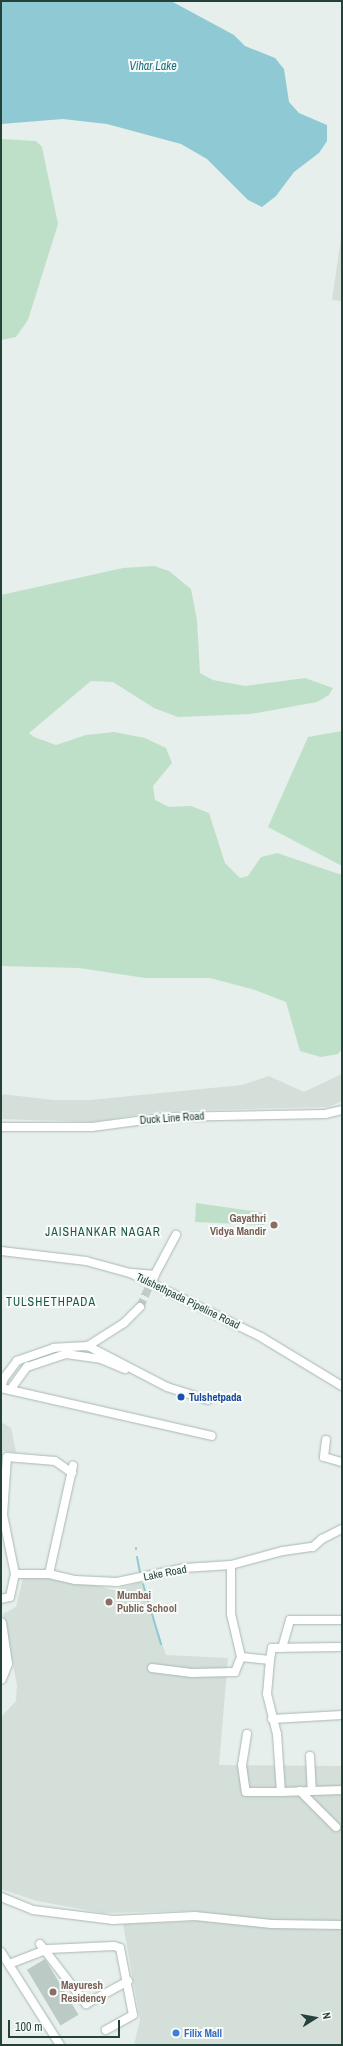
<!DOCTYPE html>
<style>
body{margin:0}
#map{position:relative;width:343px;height:2046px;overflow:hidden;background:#e6efeb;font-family:"Archivo Narrow",sans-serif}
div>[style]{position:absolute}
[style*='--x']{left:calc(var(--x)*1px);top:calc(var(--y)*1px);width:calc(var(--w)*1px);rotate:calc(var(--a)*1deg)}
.built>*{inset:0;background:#d4dfda}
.green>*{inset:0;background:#bfe0c8}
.water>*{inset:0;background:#8ec9d4}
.stream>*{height:2px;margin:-1px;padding:0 1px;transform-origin:1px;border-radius:1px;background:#8ec9d4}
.building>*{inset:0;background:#bbcac4;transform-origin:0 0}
.minor-tunnel>*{height:8px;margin-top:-4px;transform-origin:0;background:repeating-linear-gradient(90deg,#bfccc8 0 8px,transparent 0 12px)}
.roads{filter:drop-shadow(0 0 1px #a8b8b2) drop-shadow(0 0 1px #a8b8b2)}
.minor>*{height:8px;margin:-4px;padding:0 4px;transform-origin:4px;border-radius:4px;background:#fff}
.tertiary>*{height:10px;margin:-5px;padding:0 5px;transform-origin:5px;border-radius:5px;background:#fff}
.dots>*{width:11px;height:11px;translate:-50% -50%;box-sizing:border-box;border:2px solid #f7fbf9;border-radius:50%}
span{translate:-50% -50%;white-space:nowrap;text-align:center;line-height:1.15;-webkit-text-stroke:4px #f7fbf9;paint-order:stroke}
.street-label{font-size:11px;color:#24423a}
.education-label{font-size:11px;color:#785e54;font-weight:700}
.right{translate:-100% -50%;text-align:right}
.left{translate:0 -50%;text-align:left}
.transit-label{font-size:11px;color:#164399;font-weight:700}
.shop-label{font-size:11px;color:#366cbe;font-weight:700}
.water-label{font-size:12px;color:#1c6f80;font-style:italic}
.neighbourhood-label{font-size:12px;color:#1f5548;letter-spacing:1px}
.frame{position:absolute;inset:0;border:2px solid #24423a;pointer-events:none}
.north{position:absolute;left:295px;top:1998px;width:40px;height:40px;-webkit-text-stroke:3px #f7fbf9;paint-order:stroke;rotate:79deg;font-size:11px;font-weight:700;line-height:16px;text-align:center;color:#24423a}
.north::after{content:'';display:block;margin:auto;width:14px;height:18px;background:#24423a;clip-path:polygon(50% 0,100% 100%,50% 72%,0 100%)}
.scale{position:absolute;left:8px;top:2020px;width:112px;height:18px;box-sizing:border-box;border:2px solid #24423a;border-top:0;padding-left:5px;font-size:12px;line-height:14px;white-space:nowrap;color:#24423a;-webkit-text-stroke:3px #f7fbf9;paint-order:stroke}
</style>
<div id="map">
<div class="built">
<div style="clip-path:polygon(342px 231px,342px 301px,332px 300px)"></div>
<div style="clip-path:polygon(342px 1074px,342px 1101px,329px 1107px,162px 1111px,94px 1122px,1px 1119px,1px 1094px,54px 1100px,90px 1100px,242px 1085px,269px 1076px,304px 1092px)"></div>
<div style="clip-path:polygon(1px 1422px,11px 1428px,16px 1452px,3px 1451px,1px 1474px)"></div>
<div style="clip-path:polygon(23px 1578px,75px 1579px,113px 1590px,141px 1582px,166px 1655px,228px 1658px,219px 1765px,342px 1766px,342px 1922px,276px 1922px,192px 1911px,103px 1913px,37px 1901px,1px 1889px,1px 1717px,16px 1701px,17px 1685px,3px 1614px,16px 1607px)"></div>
<div style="clip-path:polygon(199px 1921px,320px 1930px,342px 1928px,342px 2045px,134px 2045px,140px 2020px,123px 1924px)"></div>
</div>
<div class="green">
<div style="clip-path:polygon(1px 139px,36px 141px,42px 147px,58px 224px,28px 320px,16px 337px,1px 340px)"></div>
<div style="clip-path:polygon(154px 566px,169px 571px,191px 589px,197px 620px,200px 673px,213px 680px,245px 686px,305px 678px,333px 688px,329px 695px,317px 702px,251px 714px,178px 717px,154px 708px,113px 682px,91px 681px,29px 733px,34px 737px,56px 745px,86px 735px,114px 732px,145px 738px,166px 748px,172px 763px,153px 786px,155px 800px,169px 807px,191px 806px,209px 813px,225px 863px,240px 878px,248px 876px,261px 857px,277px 853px,342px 875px,342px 1049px,338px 1054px,321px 1057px,300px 1051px,286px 1002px,255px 990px,210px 978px,145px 978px,79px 968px,1px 966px,1px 595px,123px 568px)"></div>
<div style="clip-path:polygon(342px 731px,342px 866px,268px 827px,308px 737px)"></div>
<div style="clip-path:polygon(196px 1203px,267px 1213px,264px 1225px,195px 1222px)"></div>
</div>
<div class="water">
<div style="clip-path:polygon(1px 1px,171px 1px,234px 35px,245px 46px,275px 58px,284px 69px,289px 102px,299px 113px,327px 125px,327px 141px,319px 153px,294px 172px,276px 196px,262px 207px,248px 200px,207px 159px,181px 144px,107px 124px,63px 119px,1px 124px)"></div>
</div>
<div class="stream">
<div style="--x:136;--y:1548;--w:1;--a:90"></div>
<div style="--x:137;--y:1557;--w:15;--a:79"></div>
<div style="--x:143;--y:1584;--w:63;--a:73.3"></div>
</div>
<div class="building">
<div style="left:45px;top:1959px;width:65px;height:21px;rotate:59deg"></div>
</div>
<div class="minor-tunnel">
<div style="--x:140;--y:1307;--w:32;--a:-66"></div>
</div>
<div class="roads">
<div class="minor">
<div style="--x:1;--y:1127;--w:91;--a:0"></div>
<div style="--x:92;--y:1127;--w:76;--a:-7.6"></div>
<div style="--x:167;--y:1117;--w:158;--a:-1.1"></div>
<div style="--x:325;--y:1114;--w:17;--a:-13"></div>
<div style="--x:1;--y:1251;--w:86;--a:6.7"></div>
<div style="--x:86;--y:1261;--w:46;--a:15.3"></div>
<div style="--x:130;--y:1273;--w:146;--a:26"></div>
<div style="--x:261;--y:1337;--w:95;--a:31.2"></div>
<div style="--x:132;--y:1273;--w:23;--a:5"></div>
<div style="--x:153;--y:1278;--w:49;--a:-61.9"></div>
<div style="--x:140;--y:1307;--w:23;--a:135"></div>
<div style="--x:124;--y:1323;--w:43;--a:147.4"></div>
<div style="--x:88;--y:1346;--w:34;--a:177"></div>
<div style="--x:54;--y:1348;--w:39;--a:161"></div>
<div style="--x:17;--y:1361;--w:21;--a:127"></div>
<div style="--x:4;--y:1378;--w:10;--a:107"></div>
<div style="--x:1;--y:1388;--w:216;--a:12.8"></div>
<div style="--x:88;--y:1346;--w:89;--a:27.4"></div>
<div style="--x:167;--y:1387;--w:43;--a:17.6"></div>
<div style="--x:10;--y:1390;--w:29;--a:-54"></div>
<div style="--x:27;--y:1367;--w:41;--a:-18.4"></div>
<div style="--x:66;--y:1354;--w:35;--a:8"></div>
<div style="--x:101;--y:1359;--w:26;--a:23"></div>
<div style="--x:326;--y:1440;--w:17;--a:97"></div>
<div style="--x:324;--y:1457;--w:19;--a:16"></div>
<div style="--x:231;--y:1565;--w:49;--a:90"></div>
<div style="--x:231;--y:1614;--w:44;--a:76.9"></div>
<div style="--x:241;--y:1657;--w:29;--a:6"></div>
<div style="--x:270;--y:1660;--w:34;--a:95"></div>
<div style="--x:267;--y:1694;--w:41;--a:76"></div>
<div style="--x:277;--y:1734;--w:58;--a:86.1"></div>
<div style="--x:281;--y:1792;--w:61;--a:-1.9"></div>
<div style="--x:15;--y:1574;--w:60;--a:-101.5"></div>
<div style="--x:3;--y:1515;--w:58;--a:-86.1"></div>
<div style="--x:7;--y:1457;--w:48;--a:4.8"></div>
<div style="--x:55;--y:1461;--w:21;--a:35"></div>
<div style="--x:49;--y:1574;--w:111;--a:-77.5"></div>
<div style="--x:1;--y:1599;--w:9;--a:-13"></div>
<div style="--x:10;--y:1597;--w:24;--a:-78"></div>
<div style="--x:15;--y:1574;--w:34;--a:0"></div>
<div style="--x:49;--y:1574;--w:27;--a:13"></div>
<div style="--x:75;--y:1580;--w:42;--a:2.7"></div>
<div style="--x:117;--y:1582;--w:68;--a:-11.8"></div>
<div style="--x:184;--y:1568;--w:47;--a:-3.7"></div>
<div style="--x:231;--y:1565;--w:54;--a:-15.1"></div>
<div style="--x:283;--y:1551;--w:30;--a:-8"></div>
<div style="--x:313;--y:1547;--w:12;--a:-42"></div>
<div style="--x:322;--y:1539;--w:22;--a:-27"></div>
<div style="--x:282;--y:1648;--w:29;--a:-74"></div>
<div style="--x:290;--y:1620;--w:52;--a:0"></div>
<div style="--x:270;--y:1660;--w:12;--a:-81"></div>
<div style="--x:272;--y:1648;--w:67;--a:-0.9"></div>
<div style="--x:152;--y:1668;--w:40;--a:7.1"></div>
<div style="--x:192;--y:1673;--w:43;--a:-1.3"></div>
<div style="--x:235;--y:1672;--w:16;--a:-68"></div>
<div style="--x:272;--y:1719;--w:70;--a:-3.3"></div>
<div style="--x:247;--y:1734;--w:31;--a:99"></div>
<div style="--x:242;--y:1765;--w:27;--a:82"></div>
<div style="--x:246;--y:1792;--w:35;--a:0"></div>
<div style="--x:310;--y:1756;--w:34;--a:87"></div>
<div style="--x:300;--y:1791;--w:51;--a:45"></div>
<div style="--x:1;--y:1897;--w:35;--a:22"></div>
<div style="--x:33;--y:1910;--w:81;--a:7.1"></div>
<div style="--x:113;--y:1920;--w:82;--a:-2.8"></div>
<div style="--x:195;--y:1916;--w:77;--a:5.9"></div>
<div style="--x:272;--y:1924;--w:70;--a:0.8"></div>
<div style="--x:40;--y:1944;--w:76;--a:52.5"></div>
<div style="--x:86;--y:2004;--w:48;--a:-28.7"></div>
<div style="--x:1;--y:1952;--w:110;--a:57.6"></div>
<div style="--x:9;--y:1964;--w:42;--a:-21"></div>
<div style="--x:48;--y:1949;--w:66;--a:-2.6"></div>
<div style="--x:114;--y:1946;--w:6;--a:18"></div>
<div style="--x:120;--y:1948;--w:68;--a:79"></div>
<div style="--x:133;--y:2015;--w:31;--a:151"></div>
</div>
<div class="tertiary">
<div style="--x:1;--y:1623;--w:41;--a:81.7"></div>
<div style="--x:7;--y:1664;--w:16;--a:112"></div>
</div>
</div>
<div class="dots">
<div style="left:274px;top:1225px;background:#8d6e63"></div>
<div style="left:181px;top:1397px;background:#1a4fb4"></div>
<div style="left:109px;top:1602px;background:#8d6e63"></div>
<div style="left:53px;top:1992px;background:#8d6e63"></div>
<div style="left:176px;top:2033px;background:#3f7fe0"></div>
</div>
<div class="street-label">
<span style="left:172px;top:1118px;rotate:-4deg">Duck Line Road</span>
<span style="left:188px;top:1301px;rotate:26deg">Tulshethpada Pipeline Road</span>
<span style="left:165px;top:1573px;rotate:-11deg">Lake Road</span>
</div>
<div class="education-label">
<span class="right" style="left:266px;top:1225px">Gayathri<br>Vidya Mandir</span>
<span class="left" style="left:117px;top:1602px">Mumbai<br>Public School</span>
<span class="left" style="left:61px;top:1992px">Mayuresh<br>Residency</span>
</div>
<div class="transit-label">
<span class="left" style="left:189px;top:1397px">Tulshetpada</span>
</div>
<div class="shop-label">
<span class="left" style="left:184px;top:2033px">Filix Mall</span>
</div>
<div class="water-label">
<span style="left:153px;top:67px">Vihar Lake</span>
</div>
<div class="neighbourhood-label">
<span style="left:103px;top:1233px">JAISHANKAR NAGAR</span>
<span style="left:51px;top:1303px">TULSHETHPADA</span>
</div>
<div class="frame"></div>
<div class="north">N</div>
<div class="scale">100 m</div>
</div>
